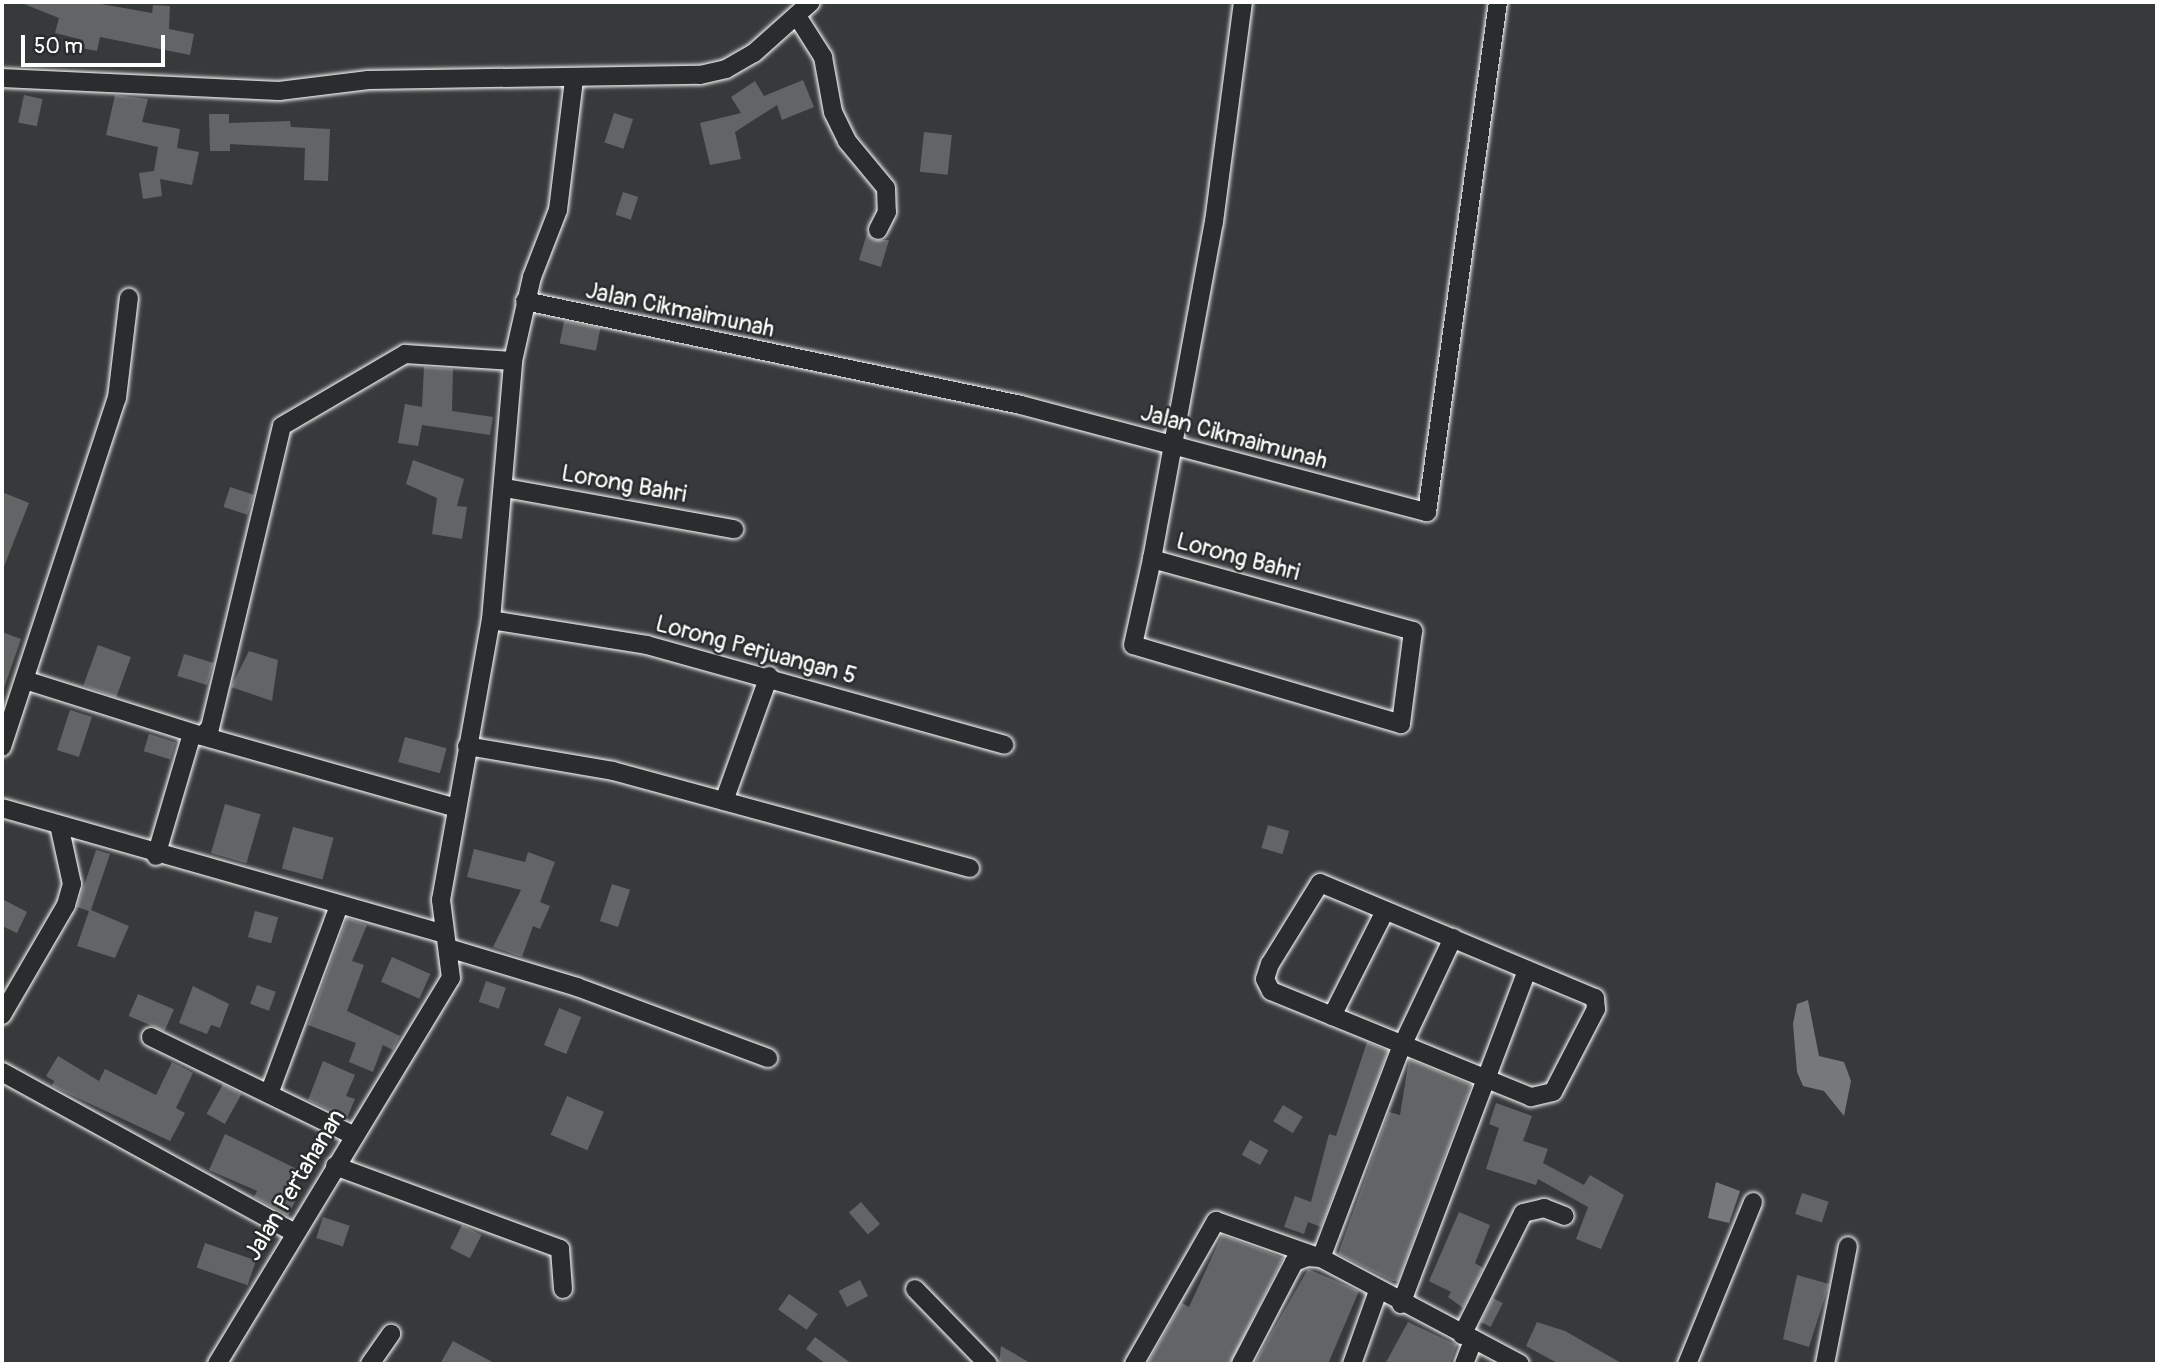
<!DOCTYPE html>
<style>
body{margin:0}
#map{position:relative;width:2159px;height:1366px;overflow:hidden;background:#373a3b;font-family:Pangolin,sans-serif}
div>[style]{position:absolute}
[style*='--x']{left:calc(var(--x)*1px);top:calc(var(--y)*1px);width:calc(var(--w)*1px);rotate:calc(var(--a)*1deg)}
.water>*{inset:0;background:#767879}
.building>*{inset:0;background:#636465;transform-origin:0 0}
.roads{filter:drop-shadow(0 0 2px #fff) drop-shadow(0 0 2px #fff)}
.street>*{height:18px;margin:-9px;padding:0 9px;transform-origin:9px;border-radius:9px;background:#2a2d2e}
span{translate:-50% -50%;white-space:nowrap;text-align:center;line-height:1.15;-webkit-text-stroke:5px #2a2d2e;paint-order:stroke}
.street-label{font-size:24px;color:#fff}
.frame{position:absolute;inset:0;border:4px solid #fff;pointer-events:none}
.scale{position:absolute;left:21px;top:35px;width:144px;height:32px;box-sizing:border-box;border:4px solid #fff;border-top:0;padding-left:9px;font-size:21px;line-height:24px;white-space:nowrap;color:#fff;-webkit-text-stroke:5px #2a2d2e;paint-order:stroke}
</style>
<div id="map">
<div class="water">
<div style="clip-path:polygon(1808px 1000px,1819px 1056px,1844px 1062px,1851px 1081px,1844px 1116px,1824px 1091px,1803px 1086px,1797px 1072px,1793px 1024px,1797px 1004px)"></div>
<div style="clip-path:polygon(1716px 1182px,1740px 1191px,1729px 1223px,1708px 1218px)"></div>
</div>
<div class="building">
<div style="clip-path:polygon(19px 2px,90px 2px,152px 13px,153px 5px,170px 6px,169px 29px,194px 34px,190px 55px,100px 37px,97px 51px,81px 48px,83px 40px,55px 33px,59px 18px)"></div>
<div style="clip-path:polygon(803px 80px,814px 107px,782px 120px,777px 105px,735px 132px,741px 159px,710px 165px,700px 123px,741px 113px,731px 97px,755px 81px,764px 96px)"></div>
<div style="left:24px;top:95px;width:19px;height:28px;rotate:12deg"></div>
<div style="clip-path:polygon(115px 95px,148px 99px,142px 122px,180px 129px,177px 148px,199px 152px,192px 185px,160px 179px,162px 196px,143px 199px,139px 173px,154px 171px,158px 147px,106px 135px)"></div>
<div style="left:614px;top:113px;width:20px;height:31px;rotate:18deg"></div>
<div style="clip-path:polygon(209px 114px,229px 114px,229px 123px,290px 121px,291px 127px,330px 129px,328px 181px,304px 180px,305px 148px,230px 144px,230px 151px,210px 151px)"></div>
<div style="left:924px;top:132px;width:28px;height:40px;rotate:6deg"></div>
<div style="left:623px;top:192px;width:16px;height:24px;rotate:18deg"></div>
<div style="clip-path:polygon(867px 233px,874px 240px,889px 240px,881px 267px,859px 260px)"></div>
<div style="left:564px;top:321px;width:37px;height:23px;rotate:11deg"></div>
<div style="clip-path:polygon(424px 367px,453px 369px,452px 411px,493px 417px,490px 435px,422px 425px,418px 446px,398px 443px,405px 404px,422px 407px)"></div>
<div style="clip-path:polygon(413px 460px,464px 479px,457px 506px,467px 507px,462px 539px,432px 534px,437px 498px,406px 484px)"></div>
<div style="left:230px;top:487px;width:25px;height:21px;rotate:18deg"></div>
<div style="clip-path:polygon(2px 492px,29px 503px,3px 569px,2px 569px)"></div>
<div style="clip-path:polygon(2px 632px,21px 639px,4px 688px,2px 688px)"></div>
<div style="left:98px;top:645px;width:35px;height:43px;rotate:20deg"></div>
<div style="clip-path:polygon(249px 651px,278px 660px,272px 701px,231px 687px)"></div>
<div style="left:184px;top:654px;width:31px;height:23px;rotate:17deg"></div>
<div style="left:70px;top:710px;width:23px;height:42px;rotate:18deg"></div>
<div style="left:149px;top:734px;width:28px;height:18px;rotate:17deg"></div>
<div style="left:405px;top:737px;width:43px;height:26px;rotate:15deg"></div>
<div style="left:225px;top:804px;width:37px;height:51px;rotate:16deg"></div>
<div style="left:1268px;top:825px;width:22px;height:24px;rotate:16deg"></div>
<div style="left:293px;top:827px;width:42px;height:43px;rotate:15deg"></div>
<div style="clip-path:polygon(474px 849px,525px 862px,528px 852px,555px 862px,540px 902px,550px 906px,540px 929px,533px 926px,522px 957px,493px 947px,521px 890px,467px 877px)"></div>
<div style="clip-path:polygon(96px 850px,110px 854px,91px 910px,129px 926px,115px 958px,77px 946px,89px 911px,77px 907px)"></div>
<div style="left:612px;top:884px;width:19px;height:39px;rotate:18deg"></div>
<div style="clip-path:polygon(2px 899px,27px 912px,17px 933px,2px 926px)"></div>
<div style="left:255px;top:911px;width:24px;height:27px;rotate:15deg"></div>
<div style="clip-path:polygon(347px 918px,367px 925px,352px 961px,364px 965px,347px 1011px,400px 1036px,393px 1050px,383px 1045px,373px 1072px,349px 1062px,356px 1043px,308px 1025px)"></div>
<div style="left:392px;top:957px;width:42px;height:27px;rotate:24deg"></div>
<div style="left:486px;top:981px;width:21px;height:22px;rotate:19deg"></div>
<div style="left:257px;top:985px;width:20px;height:20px;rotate:20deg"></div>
<div style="clip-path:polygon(193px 986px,229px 1004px,220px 1028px,211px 1025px,207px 1034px,179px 1023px)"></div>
<div style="left:138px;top:994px;width:39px;height:24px;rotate:23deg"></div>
<div style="left:559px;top:1008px;width:24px;height:40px;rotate:22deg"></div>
<div style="clip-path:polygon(1367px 1042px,1388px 1051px,1321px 1227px,1308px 1222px,1304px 1234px,1284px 1227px,1295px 1196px,1311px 1202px,1329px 1134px,1336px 1136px)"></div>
<div style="clip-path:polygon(58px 1056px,99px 1081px,105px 1069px,156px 1095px,172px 1062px,193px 1073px,176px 1108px,185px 1113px,170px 1141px,52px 1086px,54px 1081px,46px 1076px)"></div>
<div style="clip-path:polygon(1409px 1059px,1471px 1085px,1398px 1281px,1392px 1281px,1338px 1254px,1389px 1112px,1400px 1115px)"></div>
<div style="clip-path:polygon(323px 1061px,355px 1075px,346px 1096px,355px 1099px,347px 1118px,308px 1100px)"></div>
<div style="left:223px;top:1084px;width:21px;height:34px;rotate:29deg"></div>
<div style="left:567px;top:1096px;width:40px;height:42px;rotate:23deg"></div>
<div style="clip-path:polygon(1496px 1103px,1532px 1116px,1523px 1141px,1548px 1149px,1543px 1163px,1584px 1185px,1590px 1175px,1624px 1195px,1601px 1249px,1576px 1239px,1588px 1207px,1538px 1179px,1536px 1185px,1486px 1169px,1499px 1128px,1489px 1124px)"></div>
<div style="left:1283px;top:1105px;width:23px;height:19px;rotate:31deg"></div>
<div style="clip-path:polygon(225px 1134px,301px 1171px,289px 1194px,297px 1197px,288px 1216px,254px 1197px,257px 1191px,209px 1170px)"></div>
<div style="left:1250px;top:1140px;width:21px;height:17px;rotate:29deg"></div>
<div style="left:1802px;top:1193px;width:28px;height:22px;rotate:18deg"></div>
<div style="left:861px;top:1202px;width:29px;height:16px;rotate:49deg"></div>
<div style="clip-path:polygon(1459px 1212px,1490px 1225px,1475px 1263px,1483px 1268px,1463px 1308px,1448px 1297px,1451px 1292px,1429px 1281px)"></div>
<div style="left:323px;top:1217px;width:28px;height:22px;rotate:18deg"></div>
<div style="left:462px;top:1225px;width:22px;height:26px;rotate:27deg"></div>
<div style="clip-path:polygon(1222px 1235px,1283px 1258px,1230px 1364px,1147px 1364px,1182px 1303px,1189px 1307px)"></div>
<div style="left:205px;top:1243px;width:54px;height:26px;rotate:19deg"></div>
<div style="clip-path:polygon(1308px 1269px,1359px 1291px,1328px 1364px,1254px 1364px)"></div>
<div style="clip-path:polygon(1797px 1275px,1829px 1284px,1809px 1347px,1783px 1339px)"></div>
<div style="left:860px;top:1280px;width:18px;height:24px;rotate:63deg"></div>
<div style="left:789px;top:1294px;width:35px;height:19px;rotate:35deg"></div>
<div style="left:1493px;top:1298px;width:11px;height:27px;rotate:27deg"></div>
<div style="clip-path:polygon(1408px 1322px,1457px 1345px,1450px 1364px,1385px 1364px)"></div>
<div style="clip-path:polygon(1537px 1322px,1565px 1331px,1623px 1364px,1559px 1364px,1526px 1346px)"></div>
<div style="clip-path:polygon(815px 1337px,852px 1364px,826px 1364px,806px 1349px)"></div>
<div style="clip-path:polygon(453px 1341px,496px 1364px,440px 1364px)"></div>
<div style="clip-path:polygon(1001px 1346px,1032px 1364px,999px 1364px)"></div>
</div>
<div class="roads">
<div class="street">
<div style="--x:797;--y:16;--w:49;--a:57.6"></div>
<div style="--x:823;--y:57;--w:56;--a:79.7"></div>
<div style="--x:833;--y:112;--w:32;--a:64"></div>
<div style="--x:847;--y:141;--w:61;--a:50.3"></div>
<div style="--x:886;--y:188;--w:24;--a:88"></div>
<div style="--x:887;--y:212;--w:20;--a:117"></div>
<div style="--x:2;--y:78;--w:277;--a:2.7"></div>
<div style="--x:279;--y:91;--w:90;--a:-7"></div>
<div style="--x:368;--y:80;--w:332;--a:-0.9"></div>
<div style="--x:700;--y:75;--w:27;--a:-13"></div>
<div style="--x:726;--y:69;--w:32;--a:-30"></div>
<div style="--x:754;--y:53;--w:76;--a:-41.8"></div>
<div style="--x:525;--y:301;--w:507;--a:11.84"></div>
<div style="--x:1021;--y:405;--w:420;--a:14.8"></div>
<div style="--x:1427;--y:512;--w:515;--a:-82.07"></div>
<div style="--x:505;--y:488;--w:233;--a:10.2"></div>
<div style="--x:1152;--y:559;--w:271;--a:15.4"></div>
<div style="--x:1413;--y:631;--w:94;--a:97.4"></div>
<div style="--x:1401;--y:724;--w:279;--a:-163.6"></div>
<div style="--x:1133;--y:645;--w:88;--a:-77.5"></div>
<div style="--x:1152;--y:559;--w:343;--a:-79.6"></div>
<div style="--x:1214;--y:222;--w:222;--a:-82.5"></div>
<div style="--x:491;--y:620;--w:158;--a:9.1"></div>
<div style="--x:647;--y:645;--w:371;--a:15.6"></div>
<div style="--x:28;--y:681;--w:182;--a:17.5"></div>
<div style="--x:202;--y:736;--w:11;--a:-45"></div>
<div style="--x:210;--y:728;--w:310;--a:-76.6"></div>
<div style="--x:282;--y:426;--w:143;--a:-30.3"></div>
<div style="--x:405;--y:354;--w:108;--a:3.7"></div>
<div style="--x:202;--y:736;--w:265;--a:15.8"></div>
<div style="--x:467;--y:746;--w:148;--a:9.7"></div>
<div style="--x:613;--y:771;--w:370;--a:15.2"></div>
<div style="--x:2;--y:747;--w:367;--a:-71.8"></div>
<div style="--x:117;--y:398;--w:101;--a:-83.2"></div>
<div style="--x:724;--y:801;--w:133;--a:-70.2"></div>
<div style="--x:2;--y:808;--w:459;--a:15.9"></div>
<div style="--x:156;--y:856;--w:124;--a:-73.6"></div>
<div style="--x:1320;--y:883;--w:298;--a:22.7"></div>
<div style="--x:1595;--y:998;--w:11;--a:85"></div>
<div style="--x:1596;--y:1009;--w:93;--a:117.4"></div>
<div style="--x:1553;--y:1092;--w:23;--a:167"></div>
<div style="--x:1531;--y:1097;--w:281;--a:-157.8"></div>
<div style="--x:1271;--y:991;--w:13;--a:-117"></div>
<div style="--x:1265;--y:979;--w:16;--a:-72"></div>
<div style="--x:1270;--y:964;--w:95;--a:-58.3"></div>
<div style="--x:448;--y:948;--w:135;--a:16.8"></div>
<div style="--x:577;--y:987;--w:204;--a:20.4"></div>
<div style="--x:2;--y:1015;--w:127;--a:-59.8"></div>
<div style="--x:66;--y:905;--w:22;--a:-74"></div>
<div style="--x:72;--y:884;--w:60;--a:-102.4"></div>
<div style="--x:1332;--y:1016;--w:118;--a:-63.2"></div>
<div style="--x:151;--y:1037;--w:225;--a:25.9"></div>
<div style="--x:2;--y:1072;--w:334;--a:28.8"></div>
<div style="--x:269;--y:1094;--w:201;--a:-69.6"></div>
<div style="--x:335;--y:1166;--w:240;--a:20.2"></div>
<div style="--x:560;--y:1249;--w:40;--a:85.7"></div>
<div style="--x:915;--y:1289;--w:105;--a:45.8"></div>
<div style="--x:1401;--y:1304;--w:357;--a:-69.3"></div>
<div style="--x:1462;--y:1335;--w:136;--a:-63.4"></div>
<div style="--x:1523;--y:1213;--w:22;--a:-13"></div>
<div style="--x:1544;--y:1208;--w:22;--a:21"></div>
<div style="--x:217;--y:1364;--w:451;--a:-58.8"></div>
<div style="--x:451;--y:978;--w:79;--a:-97.3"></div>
<div style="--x:441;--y:900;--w:284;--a:-79.9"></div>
<div style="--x:491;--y:620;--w:260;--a:-85.1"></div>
<div style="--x:513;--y:361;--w:86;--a:-77.3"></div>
<div style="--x:532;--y:277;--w:72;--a:-68.8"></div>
<div style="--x:558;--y:210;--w:132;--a:-83"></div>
<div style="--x:370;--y:1364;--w:37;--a:-55"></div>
<div style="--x:1134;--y:1364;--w:165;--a:-60.2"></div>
<div style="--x:1216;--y:1221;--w:111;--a:19.4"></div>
<div style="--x:1321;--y:1258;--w:222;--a:-69.2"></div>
<div style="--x:1400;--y:1050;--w:124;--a:-64.7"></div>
<div style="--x:1241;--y:1364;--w:115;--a:-62.5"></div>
<div style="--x:1294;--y:1262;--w:14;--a:-21"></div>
<div style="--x:1307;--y:1257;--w:14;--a:4"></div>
<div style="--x:1321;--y:1258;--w:225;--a:28"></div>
<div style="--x:1352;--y:1364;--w:77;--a:-70.4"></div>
<div style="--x:1464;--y:1364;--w:25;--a:-69"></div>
<div style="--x:1687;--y:1364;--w:175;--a:-67.8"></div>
<div style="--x:1825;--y:1364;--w:120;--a:-79"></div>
</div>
</div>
<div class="street-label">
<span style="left:680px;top:310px;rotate:12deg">Jalan Cikmaimunah</span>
<span style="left:1234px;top:437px;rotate:15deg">Jalan Cikmaimunah</span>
<span style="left:624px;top:484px;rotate:10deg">Lorong Bahri</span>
<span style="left:1238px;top:557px;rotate:15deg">Lorong Bahri</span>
<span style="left:756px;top:650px;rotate:15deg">Lorong Perjuangan 5</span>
<span style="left:295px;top:1185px;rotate:-59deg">Jalan Pertahanan</span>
</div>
<div class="frame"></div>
<div class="scale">50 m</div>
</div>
